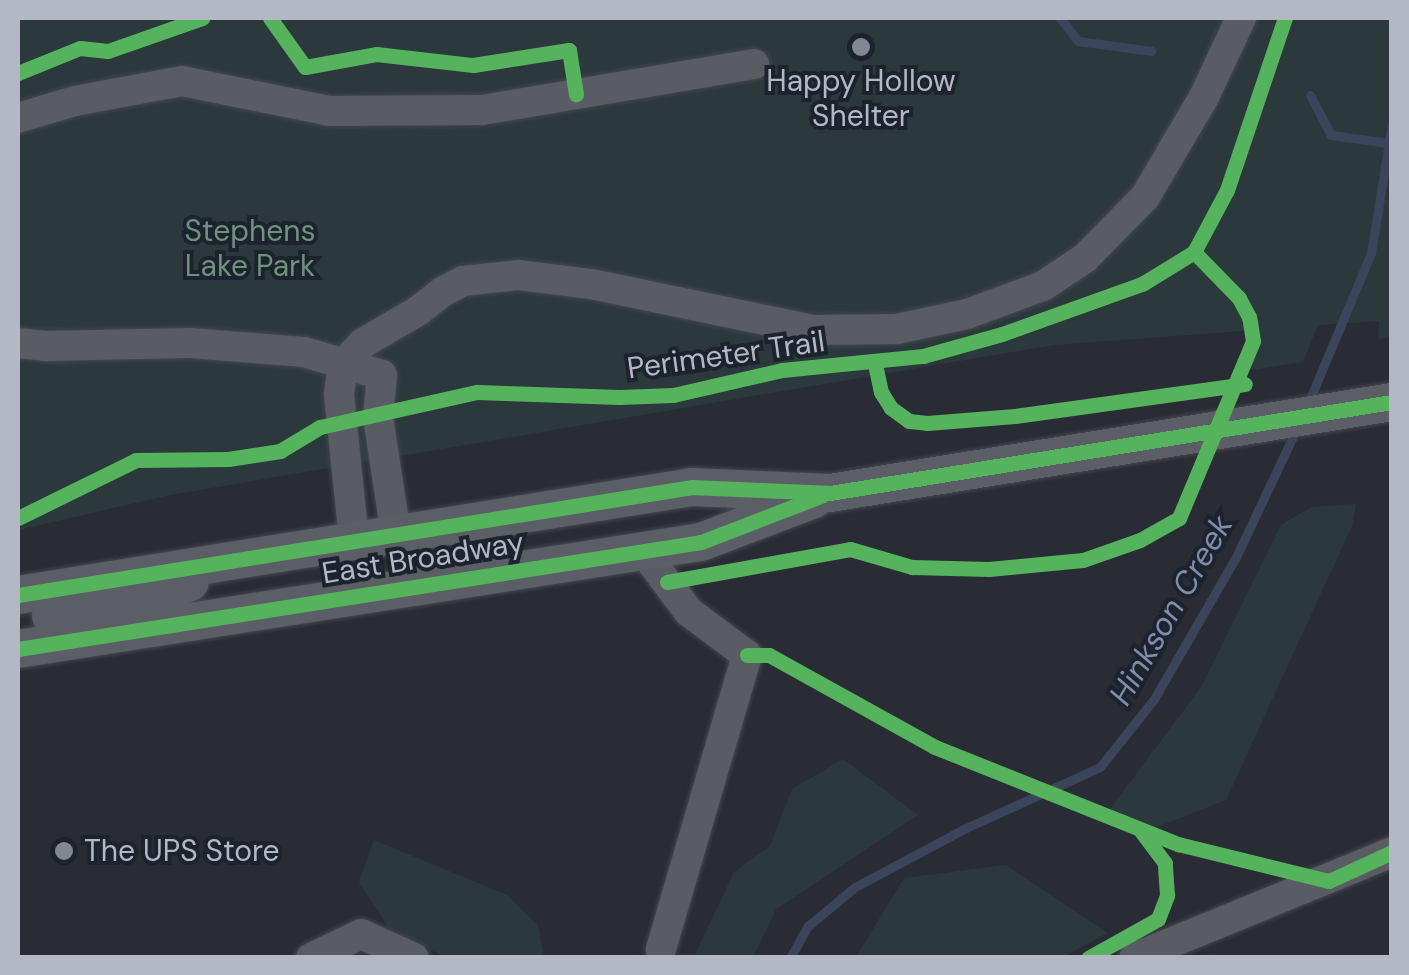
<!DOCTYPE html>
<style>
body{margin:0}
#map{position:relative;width:1409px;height:975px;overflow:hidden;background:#292c34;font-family:"DM Sans",sans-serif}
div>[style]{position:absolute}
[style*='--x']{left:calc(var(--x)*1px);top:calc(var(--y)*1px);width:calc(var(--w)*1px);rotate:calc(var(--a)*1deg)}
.green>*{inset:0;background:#2b393c}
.stream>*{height:9px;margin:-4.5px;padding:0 4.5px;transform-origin:4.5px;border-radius:4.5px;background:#3a455c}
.roads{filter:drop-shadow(0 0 2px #45474d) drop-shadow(0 0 2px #45474d)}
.minor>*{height:30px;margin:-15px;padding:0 15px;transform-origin:15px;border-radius:15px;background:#595c62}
.major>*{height:38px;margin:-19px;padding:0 19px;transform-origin:19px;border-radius:19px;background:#5b5e64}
.cycleway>*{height:15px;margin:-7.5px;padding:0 7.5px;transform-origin:7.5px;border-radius:7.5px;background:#56b35d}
.dots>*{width:28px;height:28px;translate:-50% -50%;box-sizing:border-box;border:5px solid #1d232e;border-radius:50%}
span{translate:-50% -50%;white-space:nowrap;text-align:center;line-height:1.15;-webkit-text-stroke:8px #1d232e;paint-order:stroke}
.poi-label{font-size:30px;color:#b4b8c5}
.left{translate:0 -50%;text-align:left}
.park-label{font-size:30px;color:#6d937a}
.street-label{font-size:30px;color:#b4b8c5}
.water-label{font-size:32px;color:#7f8daa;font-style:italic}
.frame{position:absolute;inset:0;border:20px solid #b4b8c5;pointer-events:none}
</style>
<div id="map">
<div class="green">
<div style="clip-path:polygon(18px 18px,1391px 18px,1391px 337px,1378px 339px,1379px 321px,1318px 325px,1303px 362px,1250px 370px,1255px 330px,1054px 345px,170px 495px,18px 530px)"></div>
<div style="clip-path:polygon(1356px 504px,1352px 526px,1226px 800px,1152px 829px,1110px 809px,1201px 687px,1281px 525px,1311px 507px)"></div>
<div style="clip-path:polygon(843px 759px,918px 815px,776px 909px,753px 957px,694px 957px,734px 872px,770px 846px,792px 789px)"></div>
<div style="clip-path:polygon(374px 840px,507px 895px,538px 925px,544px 957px,445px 957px,389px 929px,359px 882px)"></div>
<div style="clip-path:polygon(1006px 865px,1108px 933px,1063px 957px,856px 957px,904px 878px)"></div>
</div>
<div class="stream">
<div style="--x:1060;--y:18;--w:29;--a:52"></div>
<div style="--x:1078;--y:41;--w:74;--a:7.8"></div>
<div style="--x:1310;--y:95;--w:45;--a:62.3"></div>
<div style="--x:1331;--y:135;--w:58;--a:8"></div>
<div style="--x:1307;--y:406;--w:166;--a:-67.3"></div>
<div style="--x:1371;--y:253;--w:131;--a:-80.8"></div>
<div style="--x:790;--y:958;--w:37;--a:-61"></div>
<div style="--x:808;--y:926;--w:61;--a:-39.7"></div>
<div style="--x:855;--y:887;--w:126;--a:-28"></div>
<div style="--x:966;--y:828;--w:147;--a:-24.5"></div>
<div style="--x:1100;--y:767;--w:87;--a:-51.5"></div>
<div style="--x:1154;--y:699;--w:164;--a:-60"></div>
<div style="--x:1236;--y:557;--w:140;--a:-64.7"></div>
</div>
<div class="roads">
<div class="minor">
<div style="--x:18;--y:118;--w:59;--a:-16.6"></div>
<div style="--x:75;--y:101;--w:109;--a:-10.6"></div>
<div style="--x:182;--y:81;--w:150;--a:11.5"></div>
<div style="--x:329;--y:111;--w:153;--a:-0.4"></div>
<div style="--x:482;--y:110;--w:276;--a:-9.6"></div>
<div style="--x:18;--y:343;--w:27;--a:6"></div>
<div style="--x:45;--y:346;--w:145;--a:-1.2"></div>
<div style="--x:190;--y:343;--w:114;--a:4.5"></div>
<div style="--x:304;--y:352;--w:81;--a:16.4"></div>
<div style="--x:382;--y:375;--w:42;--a:95.4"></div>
<div style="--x:378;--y:417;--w:118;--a:81.3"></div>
<div style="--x:354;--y:540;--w:147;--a:-95.9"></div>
<div style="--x:339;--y:394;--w:30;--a:-82"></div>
<div style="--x:343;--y:364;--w:29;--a:-46"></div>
<div style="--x:363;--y:343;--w:64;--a:-30.2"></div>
<div style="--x:418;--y:311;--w:33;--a:-38"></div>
<div style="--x:444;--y:291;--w:21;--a:-28"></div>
<div style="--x:463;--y:281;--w:55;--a:-6.2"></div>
<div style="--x:518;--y:275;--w:74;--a:7"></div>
<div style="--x:591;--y:284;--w:228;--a:11.7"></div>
<div style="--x:814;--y:330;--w:83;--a:-0.7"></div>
<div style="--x:897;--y:329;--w:72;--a:-12.1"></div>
<div style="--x:967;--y:314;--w:81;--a:-20.2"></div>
<div style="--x:1043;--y:286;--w:50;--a:-33.7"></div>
<div style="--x:1085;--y:258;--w:86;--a:-45.5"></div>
<div style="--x:1145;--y:197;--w:116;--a:-59.5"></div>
<div style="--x:1204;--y:97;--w:87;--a:-64.9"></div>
<div style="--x:643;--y:551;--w:76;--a:53"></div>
<div style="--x:689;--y:612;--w:72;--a:36.6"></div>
<div style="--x:747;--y:655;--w:307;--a:106.3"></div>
<div style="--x:311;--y:958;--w:55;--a:-25.6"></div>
<div style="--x:361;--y:934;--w:58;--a:24.4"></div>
<div style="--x:1134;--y:958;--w:279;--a:-22.3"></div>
</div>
<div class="major">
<div style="--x:18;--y:595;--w:683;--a:-9.1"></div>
<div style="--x:692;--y:487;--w:138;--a:2.5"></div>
<div style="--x:830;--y:493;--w:569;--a:-9.2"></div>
<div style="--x:51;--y:616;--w:95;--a:-8.5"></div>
<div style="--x:145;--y:602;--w:49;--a:-24"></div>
<div style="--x:18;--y:649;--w:691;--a:-8.9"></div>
<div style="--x:701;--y:542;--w:121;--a:-20.8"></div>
</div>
</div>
<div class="cycleway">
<div style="--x:270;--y:18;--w:60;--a:54.5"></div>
<div style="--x:305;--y:67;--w:72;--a:-10.4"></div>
<div style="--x:376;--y:54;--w:98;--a:6.5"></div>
<div style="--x:473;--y:65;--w:97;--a:-8.9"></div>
<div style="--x:569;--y:50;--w:45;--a:81"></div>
<div style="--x:18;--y:73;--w:67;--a:-22"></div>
<div style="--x:80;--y:48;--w:28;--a:6"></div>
<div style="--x:108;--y:51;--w:100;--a:-19.3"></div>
<div style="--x:875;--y:364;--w:29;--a:78"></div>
<div style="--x:881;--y:392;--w:19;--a:58"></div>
<div style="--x:891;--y:408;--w:22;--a:36"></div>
<div style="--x:909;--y:421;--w:18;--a:6"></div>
<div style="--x:927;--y:423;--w:88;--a:-4.5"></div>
<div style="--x:1015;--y:416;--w:232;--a:-7.9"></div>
<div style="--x:18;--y:518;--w:131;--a:-26.2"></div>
<div style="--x:136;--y:460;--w:92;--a:-0.6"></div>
<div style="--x:228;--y:459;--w:53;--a:-8.7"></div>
<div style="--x:280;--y:451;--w:47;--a:-31"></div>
<div style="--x:320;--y:427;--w:161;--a:-12.6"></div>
<div style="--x:477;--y:392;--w:142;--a:2"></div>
<div style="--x:619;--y:397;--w:54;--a:-2.1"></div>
<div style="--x:673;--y:395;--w:112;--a:-12.9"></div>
<div style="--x:782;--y:370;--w:142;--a:-5.7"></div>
<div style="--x:923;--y:356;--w:82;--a:-15.6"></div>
<div style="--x:1002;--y:334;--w:149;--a:-19.7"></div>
<div style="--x:1142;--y:284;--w:61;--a:-31.6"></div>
<div style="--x:1194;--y:252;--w:70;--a:-62"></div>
<div style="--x:1227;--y:190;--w:182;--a:-71.4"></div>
<div style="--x:667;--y:582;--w:186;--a:-10.2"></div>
<div style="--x:850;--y:549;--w:65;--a:16.2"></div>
<div style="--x:912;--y:567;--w:77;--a:1.5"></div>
<div style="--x:989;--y:569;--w:94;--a:-5.5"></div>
<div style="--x:1083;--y:560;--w:60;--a:-19.3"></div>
<div style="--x:1140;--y:540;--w:45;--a:-29.4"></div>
<div style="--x:1179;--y:518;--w:192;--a:-67.3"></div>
<div style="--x:1253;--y:341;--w:24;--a:-99"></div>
<div style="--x:1249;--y:317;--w:21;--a:-118"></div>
<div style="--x:1239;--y:298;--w:64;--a:-134.4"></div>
<div style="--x:18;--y:595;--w:683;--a:-9.1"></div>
<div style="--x:692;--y:487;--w:138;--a:2.5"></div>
<div style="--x:830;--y:493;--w:569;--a:-9.2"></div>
<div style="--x:18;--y:649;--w:691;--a:-8.9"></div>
<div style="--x:701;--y:542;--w:129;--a:-21"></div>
<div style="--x:747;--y:655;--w:22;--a:0"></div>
<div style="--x:769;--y:655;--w:190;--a:29"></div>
<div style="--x:935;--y:747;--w:262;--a:21.8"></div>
<div style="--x:1178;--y:844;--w:155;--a:13.8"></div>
<div style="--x:1329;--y:881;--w:69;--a:-24.7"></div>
<div style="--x:1088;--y:958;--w:80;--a:-29.1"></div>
<div style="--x:1158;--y:919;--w:26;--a:-69"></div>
<div style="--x:1167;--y:895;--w:32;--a:-94"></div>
<div style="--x:1165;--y:863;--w:39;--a:-127"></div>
</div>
<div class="dots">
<div style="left:861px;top:47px;background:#838792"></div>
<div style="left:64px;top:851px;background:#838792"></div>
</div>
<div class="poi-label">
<span style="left:861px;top:98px">Happy Hollow<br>Shelter</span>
<span class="left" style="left:84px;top:851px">The UPS Store</span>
</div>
<div class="park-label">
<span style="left:250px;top:248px">Stephens<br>Lake Park</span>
</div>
<div class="street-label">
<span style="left:726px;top:355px;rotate:-8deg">Perimeter Trail</span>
<span style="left:423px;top:558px;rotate:-9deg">East Broadway</span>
</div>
<div class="water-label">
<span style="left:1171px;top:610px;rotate:-60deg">Hinkson Creek</span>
</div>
<div class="frame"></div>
</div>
